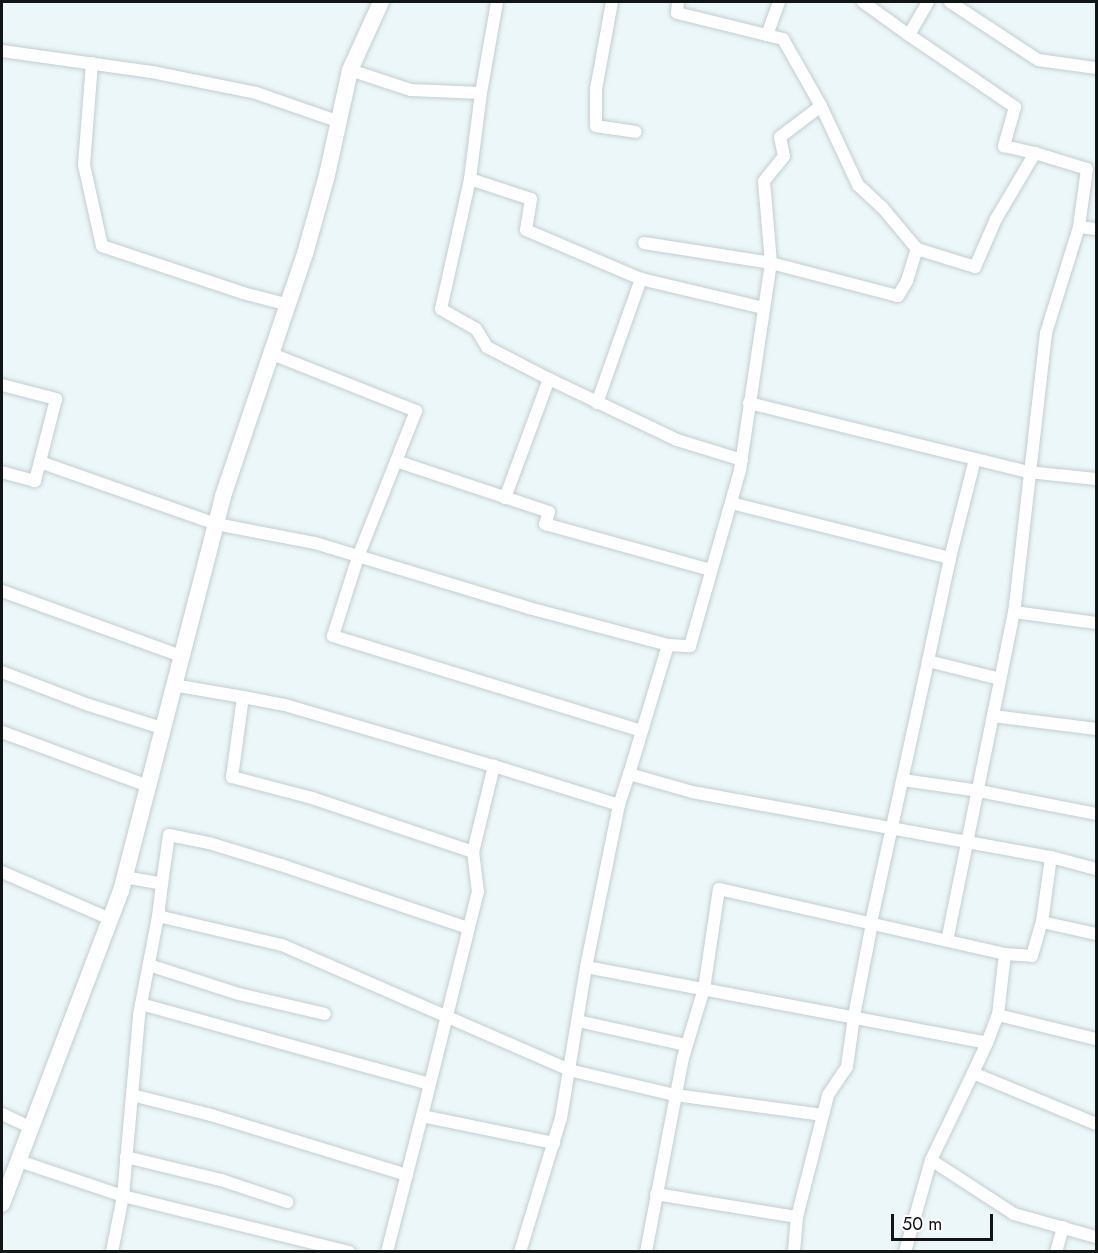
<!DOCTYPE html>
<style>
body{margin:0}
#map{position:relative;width:1098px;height:1253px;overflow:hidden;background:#ecf7f9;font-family:Jost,sans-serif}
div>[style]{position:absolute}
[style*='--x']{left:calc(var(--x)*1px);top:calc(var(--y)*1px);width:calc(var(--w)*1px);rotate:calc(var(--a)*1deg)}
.roads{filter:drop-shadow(0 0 2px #c2cecf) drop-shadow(0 0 2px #c2cecf)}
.minor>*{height:12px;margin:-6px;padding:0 6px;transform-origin:6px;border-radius:6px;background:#fff}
.tertiary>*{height:16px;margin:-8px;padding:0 8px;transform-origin:8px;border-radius:8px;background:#fff}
span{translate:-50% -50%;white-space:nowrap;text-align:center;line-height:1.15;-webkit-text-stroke:6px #fff;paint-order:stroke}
.frame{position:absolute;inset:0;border:3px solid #111516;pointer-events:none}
.scale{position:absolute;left:891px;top:1214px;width:102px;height:27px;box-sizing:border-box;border:3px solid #111516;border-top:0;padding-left:8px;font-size:18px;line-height:21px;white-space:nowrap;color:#111516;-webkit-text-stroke:4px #fff;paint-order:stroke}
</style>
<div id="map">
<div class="roads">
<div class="minor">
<div style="--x:612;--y:2;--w:88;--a:100.4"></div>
<div style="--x:596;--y:89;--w:37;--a:90"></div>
<div style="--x:596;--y:126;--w:40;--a:8.5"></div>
<div style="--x:863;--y:2;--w:57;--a:35.7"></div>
<div style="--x:909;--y:35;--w:38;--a:-60"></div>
<div style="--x:950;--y:2;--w:105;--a:33.4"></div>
<div style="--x:1038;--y:60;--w:59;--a:7.9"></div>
<div style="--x:767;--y:35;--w:35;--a:-70"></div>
<div style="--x:909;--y:35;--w:128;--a:34.2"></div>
<div style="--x:1015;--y:107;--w:41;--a:105.8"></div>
<div style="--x:1004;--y:146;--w:32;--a:13"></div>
<div style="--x:2;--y:51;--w:151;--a:8"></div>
<div style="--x:152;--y:72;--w:106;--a:11.4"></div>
<div style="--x:256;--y:93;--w:86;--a:19.1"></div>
<div style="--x:92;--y:63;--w:102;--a:94.5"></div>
<div style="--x:84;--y:165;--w:83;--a:77.5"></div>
<div style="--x:102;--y:246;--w:149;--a:18.4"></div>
<div style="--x:243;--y:293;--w:48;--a:14.6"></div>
<div style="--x:350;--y:70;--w:64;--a:18.2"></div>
<div style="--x:411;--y:90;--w:70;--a:2.5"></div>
<div style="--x:481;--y:93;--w:87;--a:97.3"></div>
<div style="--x:481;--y:93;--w:92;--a:-80"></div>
<div style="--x:821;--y:106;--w:87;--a:64.9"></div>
<div style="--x:858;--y:185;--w:33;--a:43"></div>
<div style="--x:882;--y:207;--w:55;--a:50.2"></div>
<div style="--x:1079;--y:227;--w:17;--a:7"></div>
<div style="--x:644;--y:243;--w:129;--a:8.9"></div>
<div style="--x:771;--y:263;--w:131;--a:14.6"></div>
<div style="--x:898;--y:296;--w:17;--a:-59"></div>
<div style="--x:907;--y:281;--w:34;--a:-73"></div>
<div style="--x:917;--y:249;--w:61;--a:17.2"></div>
<div style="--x:975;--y:267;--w:52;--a:-66.4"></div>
<div style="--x:996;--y:219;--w:77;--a:-59.4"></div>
<div style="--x:1035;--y:153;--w:54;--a:17.1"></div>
<div style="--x:1087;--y:169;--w:59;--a:97.9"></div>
<div style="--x:1079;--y:227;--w:111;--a:107.3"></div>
<div style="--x:1046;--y:333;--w:281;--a:96.5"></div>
<div style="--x:1014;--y:612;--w:335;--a:101.5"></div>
<div style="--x:272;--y:354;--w:155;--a:21.6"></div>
<div style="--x:416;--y:411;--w:157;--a:111.7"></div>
<div style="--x:358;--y:557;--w:83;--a:107.6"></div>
<div style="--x:333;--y:636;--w:323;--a:17.1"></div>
<div style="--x:2;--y:385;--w:56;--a:14.5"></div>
<div style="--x:56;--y:399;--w:85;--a:104.4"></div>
<div style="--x:35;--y:481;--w:34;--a:-165"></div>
<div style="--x:597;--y:403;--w:132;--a:-70.5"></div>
<div style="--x:749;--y:403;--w:287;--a:13.9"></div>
<div style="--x:1028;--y:472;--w:68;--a:5.9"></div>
<div style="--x:742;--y:460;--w:68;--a:-162.9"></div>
<div style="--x:677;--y:440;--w:142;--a:-154.5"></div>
<div style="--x:549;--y:379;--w:70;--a:-152.7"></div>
<div style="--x:487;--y:347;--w:21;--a:-121"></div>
<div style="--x:476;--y:329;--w:40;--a:-150.3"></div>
<div style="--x:441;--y:309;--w:133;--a:-77.4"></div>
<div style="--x:470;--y:179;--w:64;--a:18.2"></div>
<div style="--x:531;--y:199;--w:31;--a:99"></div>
<div style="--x:526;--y:230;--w:125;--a:23.1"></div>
<div style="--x:641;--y:279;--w:126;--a:13.3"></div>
<div style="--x:396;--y:461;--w:161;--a:18.4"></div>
<div style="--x:549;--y:512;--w:13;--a:108"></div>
<div style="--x:545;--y:524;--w:172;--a:15.5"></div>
<div style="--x:40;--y:462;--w:187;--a:19.4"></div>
<div style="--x:216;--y:524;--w:101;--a:10.9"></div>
<div style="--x:315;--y:543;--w:224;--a:16.9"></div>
<div style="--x:529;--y:608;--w:144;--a:14.9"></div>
<div style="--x:668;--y:645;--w:135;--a:106.8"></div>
<div style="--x:629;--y:774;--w:66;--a:15.9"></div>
<div style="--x:692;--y:792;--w:365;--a:10.3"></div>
<div style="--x:1051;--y:857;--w:66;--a:97.9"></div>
<div style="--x:1042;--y:922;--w:55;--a:12.5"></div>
<div style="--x:505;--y:498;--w:127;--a:-69.7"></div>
<div style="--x:731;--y:503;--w:226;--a:14.1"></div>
<div style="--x:2;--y:591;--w:190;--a:20"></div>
<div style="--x:1014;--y:612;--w:83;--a:7.6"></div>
<div style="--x:668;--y:645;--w:22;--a:3"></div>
<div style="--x:690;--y:646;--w:183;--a:-74.1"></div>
<div style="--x:740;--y:470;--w:209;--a:-81.5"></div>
<div style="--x:771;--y:263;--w:82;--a:-94.9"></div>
<div style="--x:764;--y:181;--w:32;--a:-51"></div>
<div style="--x:784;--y:156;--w:19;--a:-102"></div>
<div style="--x:780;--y:137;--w:51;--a:-37.1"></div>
<div style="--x:821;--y:106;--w:77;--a:-119.6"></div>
<div style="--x:783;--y:39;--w:109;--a:-166.2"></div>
<div style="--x:677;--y:13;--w:11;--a:-85"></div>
<div style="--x:928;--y:661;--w:105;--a:-77.9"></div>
<div style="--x:950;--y:558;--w:102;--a:-75.8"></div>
<div style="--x:2;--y:672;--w:93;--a:20.8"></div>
<div style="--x:89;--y:705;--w:77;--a:17.5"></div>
<div style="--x:173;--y:685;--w:71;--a:9.7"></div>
<div style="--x:243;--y:697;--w:81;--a:97.8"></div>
<div style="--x:232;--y:777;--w:83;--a:14.7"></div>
<div style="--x:312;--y:798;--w:170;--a:18.5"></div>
<div style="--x:473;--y:852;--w:89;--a:-76.3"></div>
<div style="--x:494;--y:766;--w:131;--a:17.3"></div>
<div style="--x:243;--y:697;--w:43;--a:10.8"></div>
<div style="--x:285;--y:705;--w:218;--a:16.3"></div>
<div style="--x:993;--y:716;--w:104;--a:7.2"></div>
<div style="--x:2;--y:732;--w:156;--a:20.3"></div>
<div style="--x:903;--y:780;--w:77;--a:8.2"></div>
<div style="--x:979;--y:791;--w:119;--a:11.1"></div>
<div style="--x:1051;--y:857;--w:47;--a:14.9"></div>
<div style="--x:2;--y:872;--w:118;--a:23.5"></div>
<div style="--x:124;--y:877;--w:39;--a:10"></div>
<div style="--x:162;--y:884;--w:32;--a:97"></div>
<div style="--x:158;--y:916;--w:127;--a:13.2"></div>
<div style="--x:282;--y:945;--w:313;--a:23.5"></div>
<div style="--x:569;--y:1070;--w:109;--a:13.3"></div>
<div style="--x:675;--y:1095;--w:149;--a:7.7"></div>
<div style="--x:162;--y:884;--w:49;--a:-81.9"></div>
<div style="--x:169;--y:835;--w:41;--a:11.3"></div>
<div style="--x:209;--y:843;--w:75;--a:17"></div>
<div style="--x:281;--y:865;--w:197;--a:18.6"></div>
<div style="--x:871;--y:923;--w:268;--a:-77.7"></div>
<div style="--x:928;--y:661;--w:74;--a:14"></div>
<div style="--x:149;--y:965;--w:95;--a:17.9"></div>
<div style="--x:239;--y:994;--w:88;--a:13.1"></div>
<div style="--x:586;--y:967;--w:408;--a:10.7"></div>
<div style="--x:987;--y:1043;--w:30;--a:-69"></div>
<div style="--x:998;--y:1015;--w:61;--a:-83.5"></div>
<div style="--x:1005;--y:954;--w:27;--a:4"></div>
<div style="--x:1032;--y:956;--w:35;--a:-74"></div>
<div style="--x:141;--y:1004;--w:299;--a:15.5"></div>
<div style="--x:998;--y:1015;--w:101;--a:13.8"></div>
<div style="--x:578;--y:1021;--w:111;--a:12.5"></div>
<div style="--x:987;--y:1043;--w:33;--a:115"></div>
<div style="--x:973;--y:1073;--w:133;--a:22.5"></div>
<div style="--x:132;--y:1095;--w:81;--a:14.2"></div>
<div style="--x:211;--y:1115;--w:205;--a:17"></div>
<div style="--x:2;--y:1114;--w:31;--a:25"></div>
<div style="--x:422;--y:1116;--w:231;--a:-76"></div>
<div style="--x:478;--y:892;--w:40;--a:-97.1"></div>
<div style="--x:126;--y:1157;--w:98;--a:13.6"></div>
<div style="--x:221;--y:1180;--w:70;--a:18.4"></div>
<div style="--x:931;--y:1160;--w:97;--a:-64.2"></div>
<div style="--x:19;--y:1161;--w:110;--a:18.6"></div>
<div style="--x:123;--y:1196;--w:233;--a:13.9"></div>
<div style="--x:656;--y:1194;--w:143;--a:9.3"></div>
<div style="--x:797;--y:1217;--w:35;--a:95"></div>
<div style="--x:797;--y:1217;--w:126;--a:-75.7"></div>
<div style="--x:828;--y:1095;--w:34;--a:-56"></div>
<div style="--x:847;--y:1067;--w:51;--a:-82.2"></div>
<div style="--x:854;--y:1016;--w:95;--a:-79"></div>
<div style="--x:112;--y:1252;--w:57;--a:-78.9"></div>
<div style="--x:123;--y:1196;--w:182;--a:-84.9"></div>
<div style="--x:139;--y:1015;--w:101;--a:-79.1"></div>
<div style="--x:387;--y:1252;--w:140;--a:-75.6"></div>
<div style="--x:422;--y:1116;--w:135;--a:11.6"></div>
<div style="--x:520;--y:1252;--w:140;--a:-73"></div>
<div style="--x:561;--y:1118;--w:153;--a:-80.6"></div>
<div style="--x:586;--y:967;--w:165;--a:-78.5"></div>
<div style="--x:619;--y:805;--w:33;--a:-72"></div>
<div style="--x:646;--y:1252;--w:197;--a:-79.2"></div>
<div style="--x:683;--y:1058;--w:72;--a:-73.1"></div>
<div style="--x:704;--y:989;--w:101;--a:-81.5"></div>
<div style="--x:719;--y:889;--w:293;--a:12.8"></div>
<div style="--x:905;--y:1252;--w:96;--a:-74.2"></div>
<div style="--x:931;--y:1160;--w:99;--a:33"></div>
<div style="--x:1014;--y:1214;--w:85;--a:15.7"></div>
<div style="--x:1056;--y:1252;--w:26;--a:-74"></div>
</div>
<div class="tertiary">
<div style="--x:2;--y:1204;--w:335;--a:-69.2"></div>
<div style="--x:121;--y:891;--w:408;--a:-75.5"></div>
<div style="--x:223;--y:496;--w:256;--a:-71.3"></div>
<div style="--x:305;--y:254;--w:82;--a:-74.4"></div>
<div style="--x:327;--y:175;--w:107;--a:-77.6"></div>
<div style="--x:350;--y:70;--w:75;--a:-65.5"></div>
</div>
</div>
<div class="frame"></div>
<div class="scale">50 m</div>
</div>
